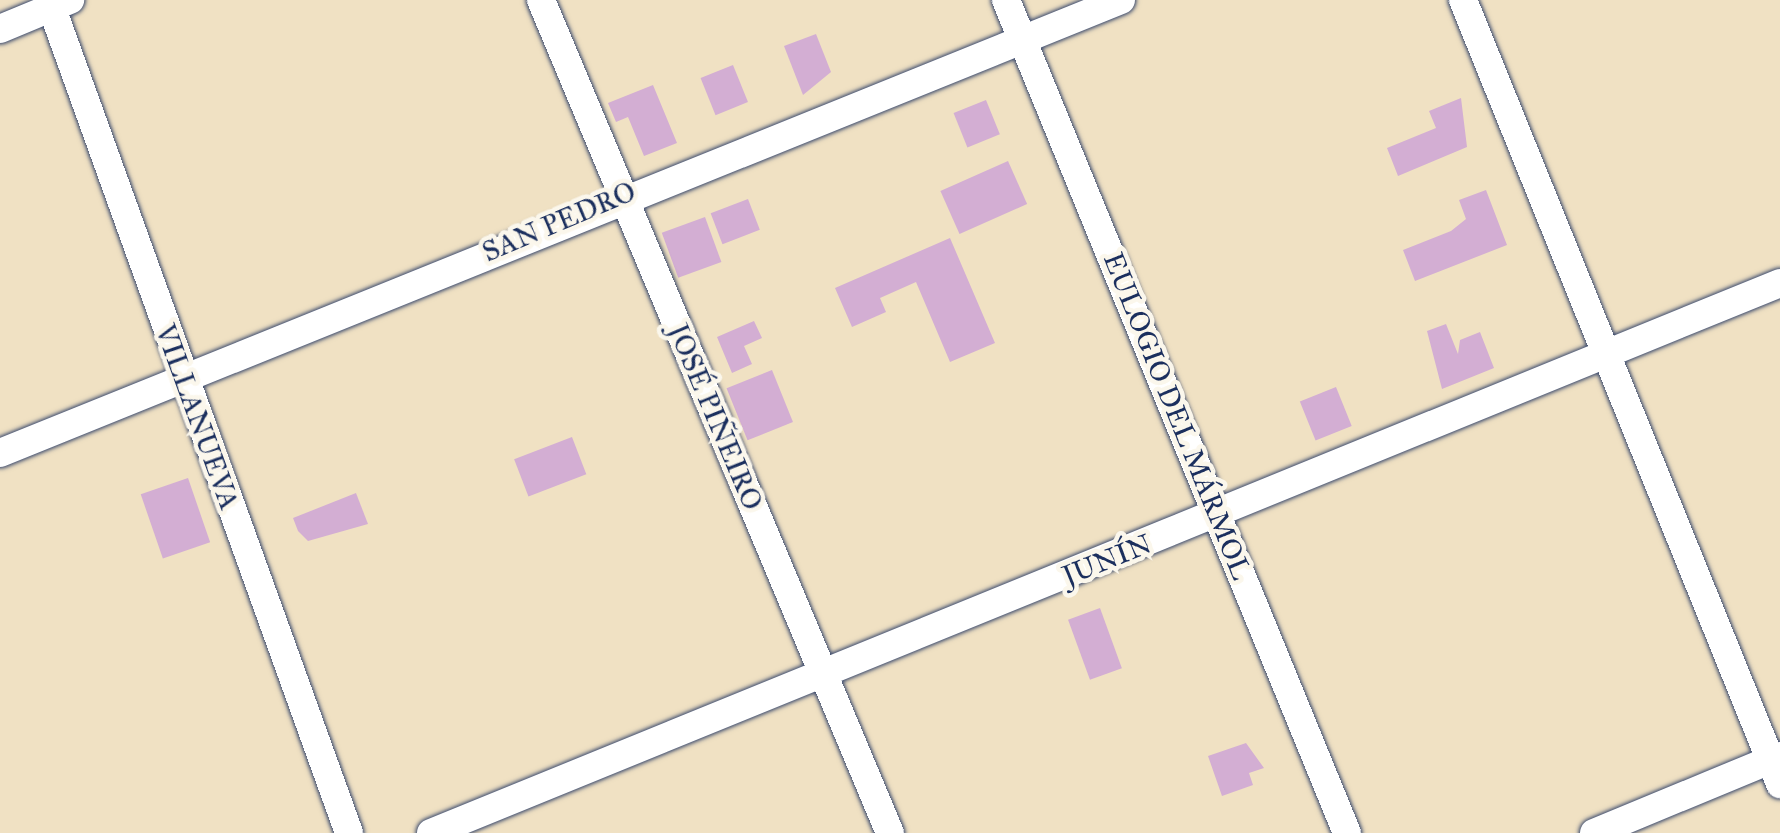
<!DOCTYPE html>
<meta charset="utf-8">
<style>
body{margin:0}
#map{position:relative;width:1780px;height:833px;overflow:hidden;background:#f0e1c3;font-family:"IM FELL Great Primer",serif}
div>[style]{position:absolute}
[style*='--x']{left:calc(var(--x)*1px);top:calc(var(--y)*1px);width:calc(var(--w)*1px);rotate:calc(var(--a)*1deg)}
.building>*{inset:0;background:#d3aed3;transform-origin:0 0}
.roads{filter:drop-shadow(0 0 2px #3b4a6d) drop-shadow(0 0 2px #3b4a6d)}
.minor>*{height:28px;margin:-14px;padding:0 14px;transform-origin:14px;border-radius:14px;background:#fff}
span{translate:-50% -50%;white-space:nowrap;text-align:center;line-height:1.15;-webkit-text-stroke:9px #fbf7ec;paint-order:stroke}
.street-label{font-size:28px;color:#1b2f5e}
</style>
<div id="map">
<div class="building">
<div style="clip-path:polygon(816px 34px,831px 72px,803px 95px,784px 46px)"></div>
<div style="left:733px;top:65px;width:40px;height:35px;rotate:68deg"></div>
<div style="clip-path:polygon(653px 85px,677px 143px,644px 156px,628px 117px,616px 122px,608px 103px)"></div>
<div style="clip-path:polygon(1461px 98px,1467px 147px,1398px 176px,1387px 148px,1436px 128px,1429px 111px)"></div>
<div style="left:986px;top:100px;width:37px;height:35px;rotate:68deg"></div>
<div style="left:1008px;top:161px;width:47px;height:74px;rotate:66deg"></div>
<div style="clip-path:polygon(1486px 190px,1507px 245px,1415px 281px,1403px 250px,1451px 231px,1466px 219px,1459px 200px)"></div>
<div style="left:748px;top:199px;width:33px;height:40px;rotate:69deg"></div>
<div style="left:705px;top:217px;width:48px;height:46px;rotate:70deg"></div>
<div style="clip-path:polygon(950px 238px,995px 343px,950px 362px,916px 282px,880px 298px,886px 312px,852px 327px,835px 288px)"></div>
<div style="clip-path:polygon(754px 321px,762px 338px,744px 346px,752px 364px,732px 373px,717px 337px)"></div>
<div style="clip-path:polygon(1446px 324px,1458px 354px,1460px 340px,1480px 332px,1494px 368px,1442px 389px,1427px 331px)"></div>
<div style="left:772px;top:370px;width:56px;height:49px;rotate:68deg"></div>
<div style="left:1336px;top:387px;width:42px;height:39px;rotate:68deg"></div>
<div style="left:572px;top:437px;width:40px;height:62px;rotate:69deg"></div>
<div style="left:188px;top:478px;width:68px;height:50px;rotate:71deg"></div>
<div style="clip-path:polygon(356px 493px,368px 524px,308px 541px,298px 531px,293px 518px)"></div>
<div style="left:1100px;top:608px;width:64px;height:34px;rotate:70deg"></div>
<div style="clip-path:polygon(1246px 743px,1264px 768px,1249px 773px,1253px 785px,1222px 796px,1208px 756px)"></div>
</div>
<div class="roads">
<div class="minor">
<div style="--x:49;--y:0;--w:885;--a:70.19"></div>
<div style="--x:541;--y:0;--w:903;--a:67.27"></div>
<div style="--x:1006;--y:0;--w:900;--a:67.74"></div>
<div style="--x:1463;--y:0;--w:846;--a:67.98"></div>
<div style="--x:0;--y:29;--w:76;--a:-22.5"></div>
<div style="--x:0;--y:453;--w:1209;--a:-22"></div>
<div style="--x:431;--y:833;--w:1457;--a:-22.18"></div>
<div style="--x:1594;--y:833;--w:201;--a:-22.5"></div>
</div>
</div>
<div class="street-label">
<span style="left:559px;top:222px;rotate:-23deg">SAN PEDRO</span>
<span style="left:1177px;top:416px;rotate:68deg">EULOGIO DEL MÁRMOL</span>
<span style="left:197px;top:417px;rotate:70deg">VILLANUEVA</span>
<span style="left:715px;top:417px;rotate:67deg">JOSÉ PIÑEIRO</span>
<span style="left:1107px;top:560px;rotate:-22deg">JUNÍN</span>
</div>
</div>
